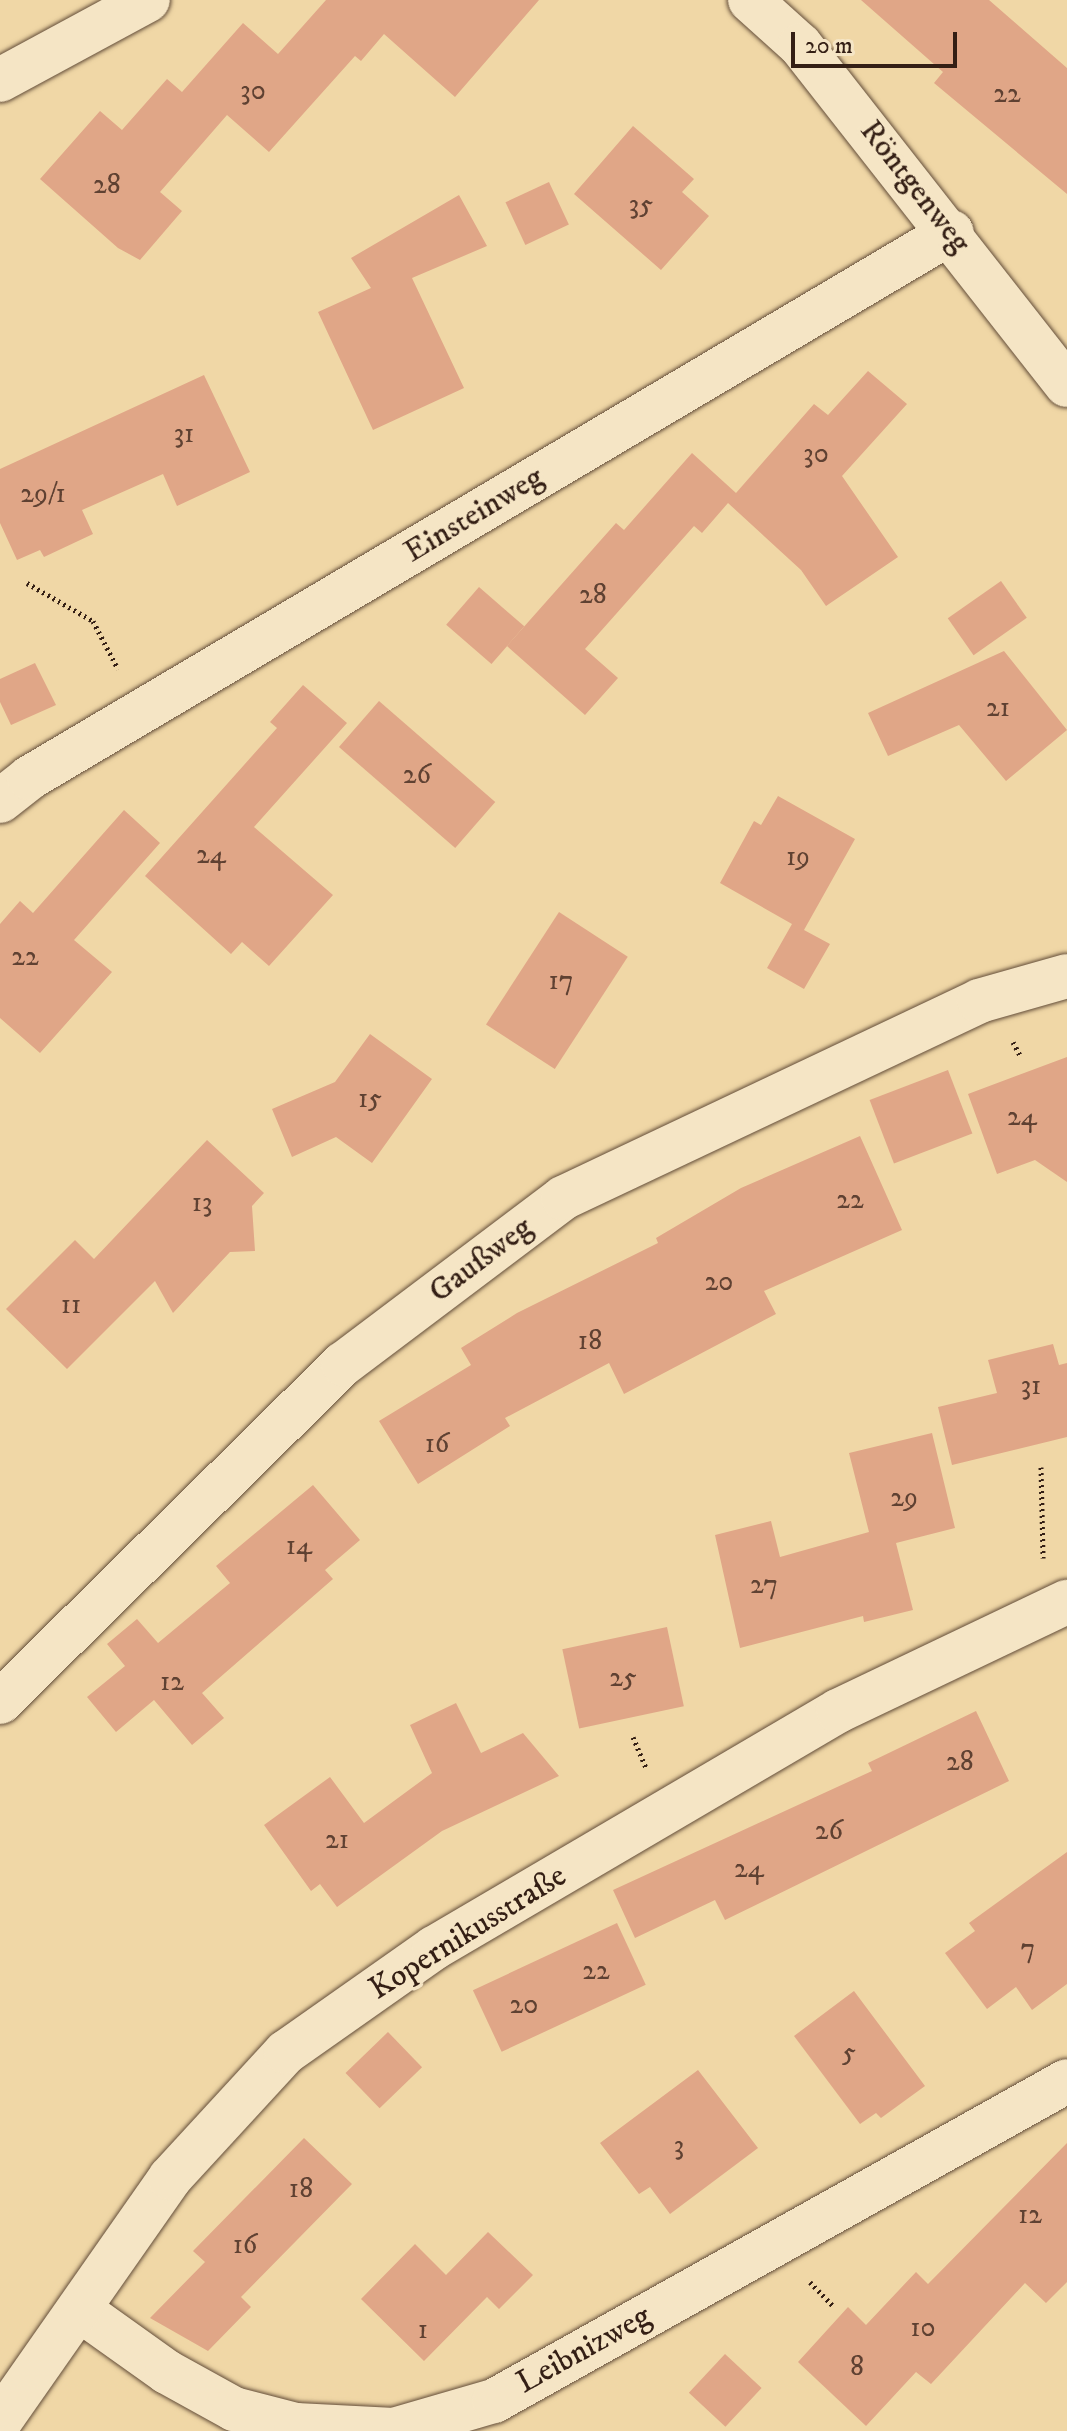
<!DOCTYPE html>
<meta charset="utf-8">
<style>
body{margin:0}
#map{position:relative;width:1067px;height:2431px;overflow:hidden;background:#f0d7a6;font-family:"IM FELL DW Pica",serif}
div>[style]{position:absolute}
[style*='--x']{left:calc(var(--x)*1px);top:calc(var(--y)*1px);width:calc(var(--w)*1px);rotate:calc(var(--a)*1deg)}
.building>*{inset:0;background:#e0a687;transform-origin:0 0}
.path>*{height:5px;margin-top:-2.5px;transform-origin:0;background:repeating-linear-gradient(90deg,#341f15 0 2px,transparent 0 6px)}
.roads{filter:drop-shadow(0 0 2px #634d39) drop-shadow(0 0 2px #634d39)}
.minor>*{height:44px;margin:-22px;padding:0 22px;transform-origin:22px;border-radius:22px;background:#f5e5c5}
span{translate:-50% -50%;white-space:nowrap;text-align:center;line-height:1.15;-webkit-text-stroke:7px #f5e5c5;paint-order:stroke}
.number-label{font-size:28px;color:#5f4132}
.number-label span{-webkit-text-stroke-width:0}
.street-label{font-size:32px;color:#341f15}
.scale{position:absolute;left:791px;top:32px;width:166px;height:36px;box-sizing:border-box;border:4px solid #341f15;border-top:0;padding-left:10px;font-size:24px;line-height:28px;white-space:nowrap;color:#341f15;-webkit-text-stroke:6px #f5e5c5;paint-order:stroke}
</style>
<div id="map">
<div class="building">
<div style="clip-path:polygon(326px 0,539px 0,455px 97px,384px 34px,361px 61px,355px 56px,269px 152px,227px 115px,160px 192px,182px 211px,140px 260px,118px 248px,40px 179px,100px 111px,122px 130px,167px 79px,182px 92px,243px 23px,278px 54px)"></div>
<div style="clip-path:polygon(861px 0,989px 0,1067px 68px,1067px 194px,934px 83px,943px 72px)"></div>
<div style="clip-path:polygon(633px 126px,694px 179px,682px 192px,709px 216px,661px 270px,574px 194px)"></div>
<div style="left:549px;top:182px;width:47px;height:48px;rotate:65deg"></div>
<div style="clip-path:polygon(459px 195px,487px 246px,412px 278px,464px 388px,373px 430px,318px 312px,371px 288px,351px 258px)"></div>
<div style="clip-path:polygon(868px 371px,907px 404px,842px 476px,898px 557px,826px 606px,801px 570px,728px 503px,702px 533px,694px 526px,585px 649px,618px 678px,585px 715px,507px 646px,616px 523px,624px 530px,692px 453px,736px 493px,814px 404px,828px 415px)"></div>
<div style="clip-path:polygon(204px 375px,250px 472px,177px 506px,163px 474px,82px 510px,93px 534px,44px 557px,40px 550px,17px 560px,0 523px,0 469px)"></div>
<div style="left:1001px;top:581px;width:45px;height:65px;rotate:55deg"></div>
<div style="left:479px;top:587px;width:60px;height:50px;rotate:41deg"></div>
<div style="clip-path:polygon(1004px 651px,1067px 730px,1006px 781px,959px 725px,888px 756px,868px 713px)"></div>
<div style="clip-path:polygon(35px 663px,56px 705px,11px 725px,0 702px,0 679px)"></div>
<div style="clip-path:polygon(303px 685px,347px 723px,254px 827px,333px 895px,269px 966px,242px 942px,231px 954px,145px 876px,277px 728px,270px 722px)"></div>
<div style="left:379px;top:701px;width:154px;height:61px;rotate:41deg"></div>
<div style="clip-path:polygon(778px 796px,855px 839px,804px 930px,830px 944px,804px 989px,767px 968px,792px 924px,720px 883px,754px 821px,761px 825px)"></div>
<div style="clip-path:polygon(124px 810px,160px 843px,74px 940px,112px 972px,40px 1053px,0 1018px,0 924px,20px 901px,33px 913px)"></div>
<div style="left:559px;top:912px;width:82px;height:134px;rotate:33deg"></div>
<div style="clip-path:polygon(370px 1034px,432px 1079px,372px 1163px,336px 1137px,292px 1157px,272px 1109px,335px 1082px)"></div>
<div style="clip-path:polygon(1067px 1057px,1067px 1182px,1035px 1160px,997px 1174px,968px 1094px)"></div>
<div style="left:948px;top:1070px;width:68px;height:84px;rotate:69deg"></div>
<div style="clip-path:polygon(860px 1136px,902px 1230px,764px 1291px,776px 1314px,624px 1394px,609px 1363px,505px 1418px,510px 1426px,418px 1484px,379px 1421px,471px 1365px,461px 1348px,517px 1313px,658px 1243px,656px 1238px,741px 1188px)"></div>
<div style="clip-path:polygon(207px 1140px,264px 1193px,252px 1206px,255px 1251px,230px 1252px,173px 1313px,155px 1281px,67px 1369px,6px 1309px,75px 1240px,94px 1259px)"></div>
<div style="clip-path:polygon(1053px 1344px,1059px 1365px,1067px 1363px,1067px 1437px,952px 1465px,938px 1407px,997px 1393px,988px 1360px)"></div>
<div style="clip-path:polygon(932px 1433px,955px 1528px,896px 1543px,913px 1610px,864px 1622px,863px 1616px,740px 1648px,715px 1535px,771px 1521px,780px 1557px,869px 1532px,849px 1453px)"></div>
<div style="clip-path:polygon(313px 1485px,360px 1540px,325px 1570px,333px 1579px,202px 1693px,224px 1718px,192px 1745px,154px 1700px,116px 1732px,87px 1697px,125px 1666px,107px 1644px,137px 1619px,158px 1643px,230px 1583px,216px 1566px)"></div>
<div style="left:667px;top:1627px;width:81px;height:107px;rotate:78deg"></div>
<div style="clip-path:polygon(456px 1703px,481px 1753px,523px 1733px,559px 1776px,442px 1831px,337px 1907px,320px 1884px,311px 1891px,264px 1825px,330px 1777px,364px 1823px,432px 1773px,410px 1725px)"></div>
<div style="clip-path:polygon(976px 1711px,1009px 1781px,725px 1920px,715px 1900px,635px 1938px,613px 1890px,872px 1771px,868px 1763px)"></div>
<div style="clip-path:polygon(1067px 1852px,1067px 1984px,1032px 2010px,1016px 1987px,987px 2009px,945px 1953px,975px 1931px,969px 1923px)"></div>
<div style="left:617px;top:1923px;width:68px;height:159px;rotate:65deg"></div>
<div style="clip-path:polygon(854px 1991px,925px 2086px,881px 2118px,876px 2113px,860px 2124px,794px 2036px)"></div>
<div style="left:388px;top:2032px;width:49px;height:59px;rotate:46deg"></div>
<div style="clip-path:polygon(698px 2070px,758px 2148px,670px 2214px,650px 2187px,639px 2194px,600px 2143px)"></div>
<div style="clip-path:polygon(304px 2138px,352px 2184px,241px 2297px,251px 2307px,208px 2351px,150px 2318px,205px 2262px,193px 2251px)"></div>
<div style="clip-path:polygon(1067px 2143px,1067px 2282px,1046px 2303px,1025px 2283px,931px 2384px,916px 2372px,866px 2426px,798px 2362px,848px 2307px,866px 2325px,916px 2272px,928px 2284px)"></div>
<div style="clip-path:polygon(488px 2232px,533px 2275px,499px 2309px,487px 2297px,424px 2361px,361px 2299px,415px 2244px,446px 2275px)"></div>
<div style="left:725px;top:2354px;width:50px;height:53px;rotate:43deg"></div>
</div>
<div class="path">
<div style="--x:27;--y:583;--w:76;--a:29.9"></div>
<div style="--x:93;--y:621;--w:54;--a:62.5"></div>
<div style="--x:1013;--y:1042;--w:15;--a:62"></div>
<div style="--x:1041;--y:1467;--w:91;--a:88.7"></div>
<div style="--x:633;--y:1737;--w:33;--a:67"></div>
<div style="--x:810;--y:2282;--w:32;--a:46"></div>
</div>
<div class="roads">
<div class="minor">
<div style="--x:750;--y:0;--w:67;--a:42"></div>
<div style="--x:800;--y:45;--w:432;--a:51.9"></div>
<div style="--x:0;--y:80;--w:168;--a:-28.4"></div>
<div style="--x:0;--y:801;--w:37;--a:-38"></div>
<div style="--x:29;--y:778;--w:1072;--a:-30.61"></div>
<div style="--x:0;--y:1702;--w:482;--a:-44.6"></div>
<div style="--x:343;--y:1364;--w:276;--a:-37"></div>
<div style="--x:563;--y:1198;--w:460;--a:-25.3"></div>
<div style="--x:979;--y:1001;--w:91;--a:-15.9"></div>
<div style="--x:80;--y:2310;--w:107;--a:35.5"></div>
<div style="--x:167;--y:2372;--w:77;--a:28.9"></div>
<div style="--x:234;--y:2409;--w:64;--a:14.5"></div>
<div style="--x:296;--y:2425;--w:98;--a:2.9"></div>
<div style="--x:394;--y:2430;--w:104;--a:-16.2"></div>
<div style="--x:494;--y:2401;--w:656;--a:-29.18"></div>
<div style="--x:0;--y:2421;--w:297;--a:-55"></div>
<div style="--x:170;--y:2178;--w:171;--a:-47.4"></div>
<div style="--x:286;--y:2052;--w:181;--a:-35.1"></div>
<div style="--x:434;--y:1948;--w:468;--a:-30.4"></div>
<div style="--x:838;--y:1711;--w:254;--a:-25.5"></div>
</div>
</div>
<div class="number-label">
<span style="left:253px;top:91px">30</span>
<span style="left:1007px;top:94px">22</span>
<span style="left:107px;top:185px">28</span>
<span style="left:641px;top:205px">35</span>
<span style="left:184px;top:434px">31</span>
<span style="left:816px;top:454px">30</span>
<span style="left:43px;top:494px">29/1</span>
<span style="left:593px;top:595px">28</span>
<span style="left:998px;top:708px">21</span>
<span style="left:417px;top:775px">26</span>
<span style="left:211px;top:855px">24</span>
<span style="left:798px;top:857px">19</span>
<span style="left:25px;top:957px">22</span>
<span style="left:561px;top:981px">17</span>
<span style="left:370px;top:1099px">15</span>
<span style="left:1022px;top:1117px">24</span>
<span style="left:850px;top:1200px">22</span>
<span style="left:202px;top:1203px">13</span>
<span style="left:719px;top:1282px">20</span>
<span style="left:71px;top:1305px">11</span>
<span style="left:590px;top:1341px">18</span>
<span style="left:1031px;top:1386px">31</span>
<span style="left:437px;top:1444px">16</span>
<span style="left:904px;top:1498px">29</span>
<span style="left:299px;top:1546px">14</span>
<span style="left:764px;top:1585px">27</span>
<span style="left:623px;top:1678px">25</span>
<span style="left:172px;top:1682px">12</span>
<span style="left:960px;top:1762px">28</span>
<span style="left:829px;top:1831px">26</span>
<span style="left:337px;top:1840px">21</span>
<span style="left:749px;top:1869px">24</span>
<span style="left:1028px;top:1949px">7</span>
<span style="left:596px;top:1971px">22</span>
<span style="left:524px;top:2005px">20</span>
<span style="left:849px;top:2053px">5</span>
<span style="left:679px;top:2146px">3</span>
<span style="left:301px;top:2189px">18</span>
<span style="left:1030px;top:2215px">12</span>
<span style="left:245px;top:2245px">16</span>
<span style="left:923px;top:2328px">10</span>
<span style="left:423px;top:2330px">1</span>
<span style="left:857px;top:2367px">8</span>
</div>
<div class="street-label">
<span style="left:915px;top:187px;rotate:52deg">Röntgenweg</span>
<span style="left:474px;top:515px;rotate:-31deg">Einsteinweg</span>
<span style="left:481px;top:1260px;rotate:-37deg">Gaußweg</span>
<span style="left:468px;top:1933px;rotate:-32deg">Kopernikusstraße</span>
<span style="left:584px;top:2350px;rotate:-29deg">Leibnizweg</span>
</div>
<div class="scale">20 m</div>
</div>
